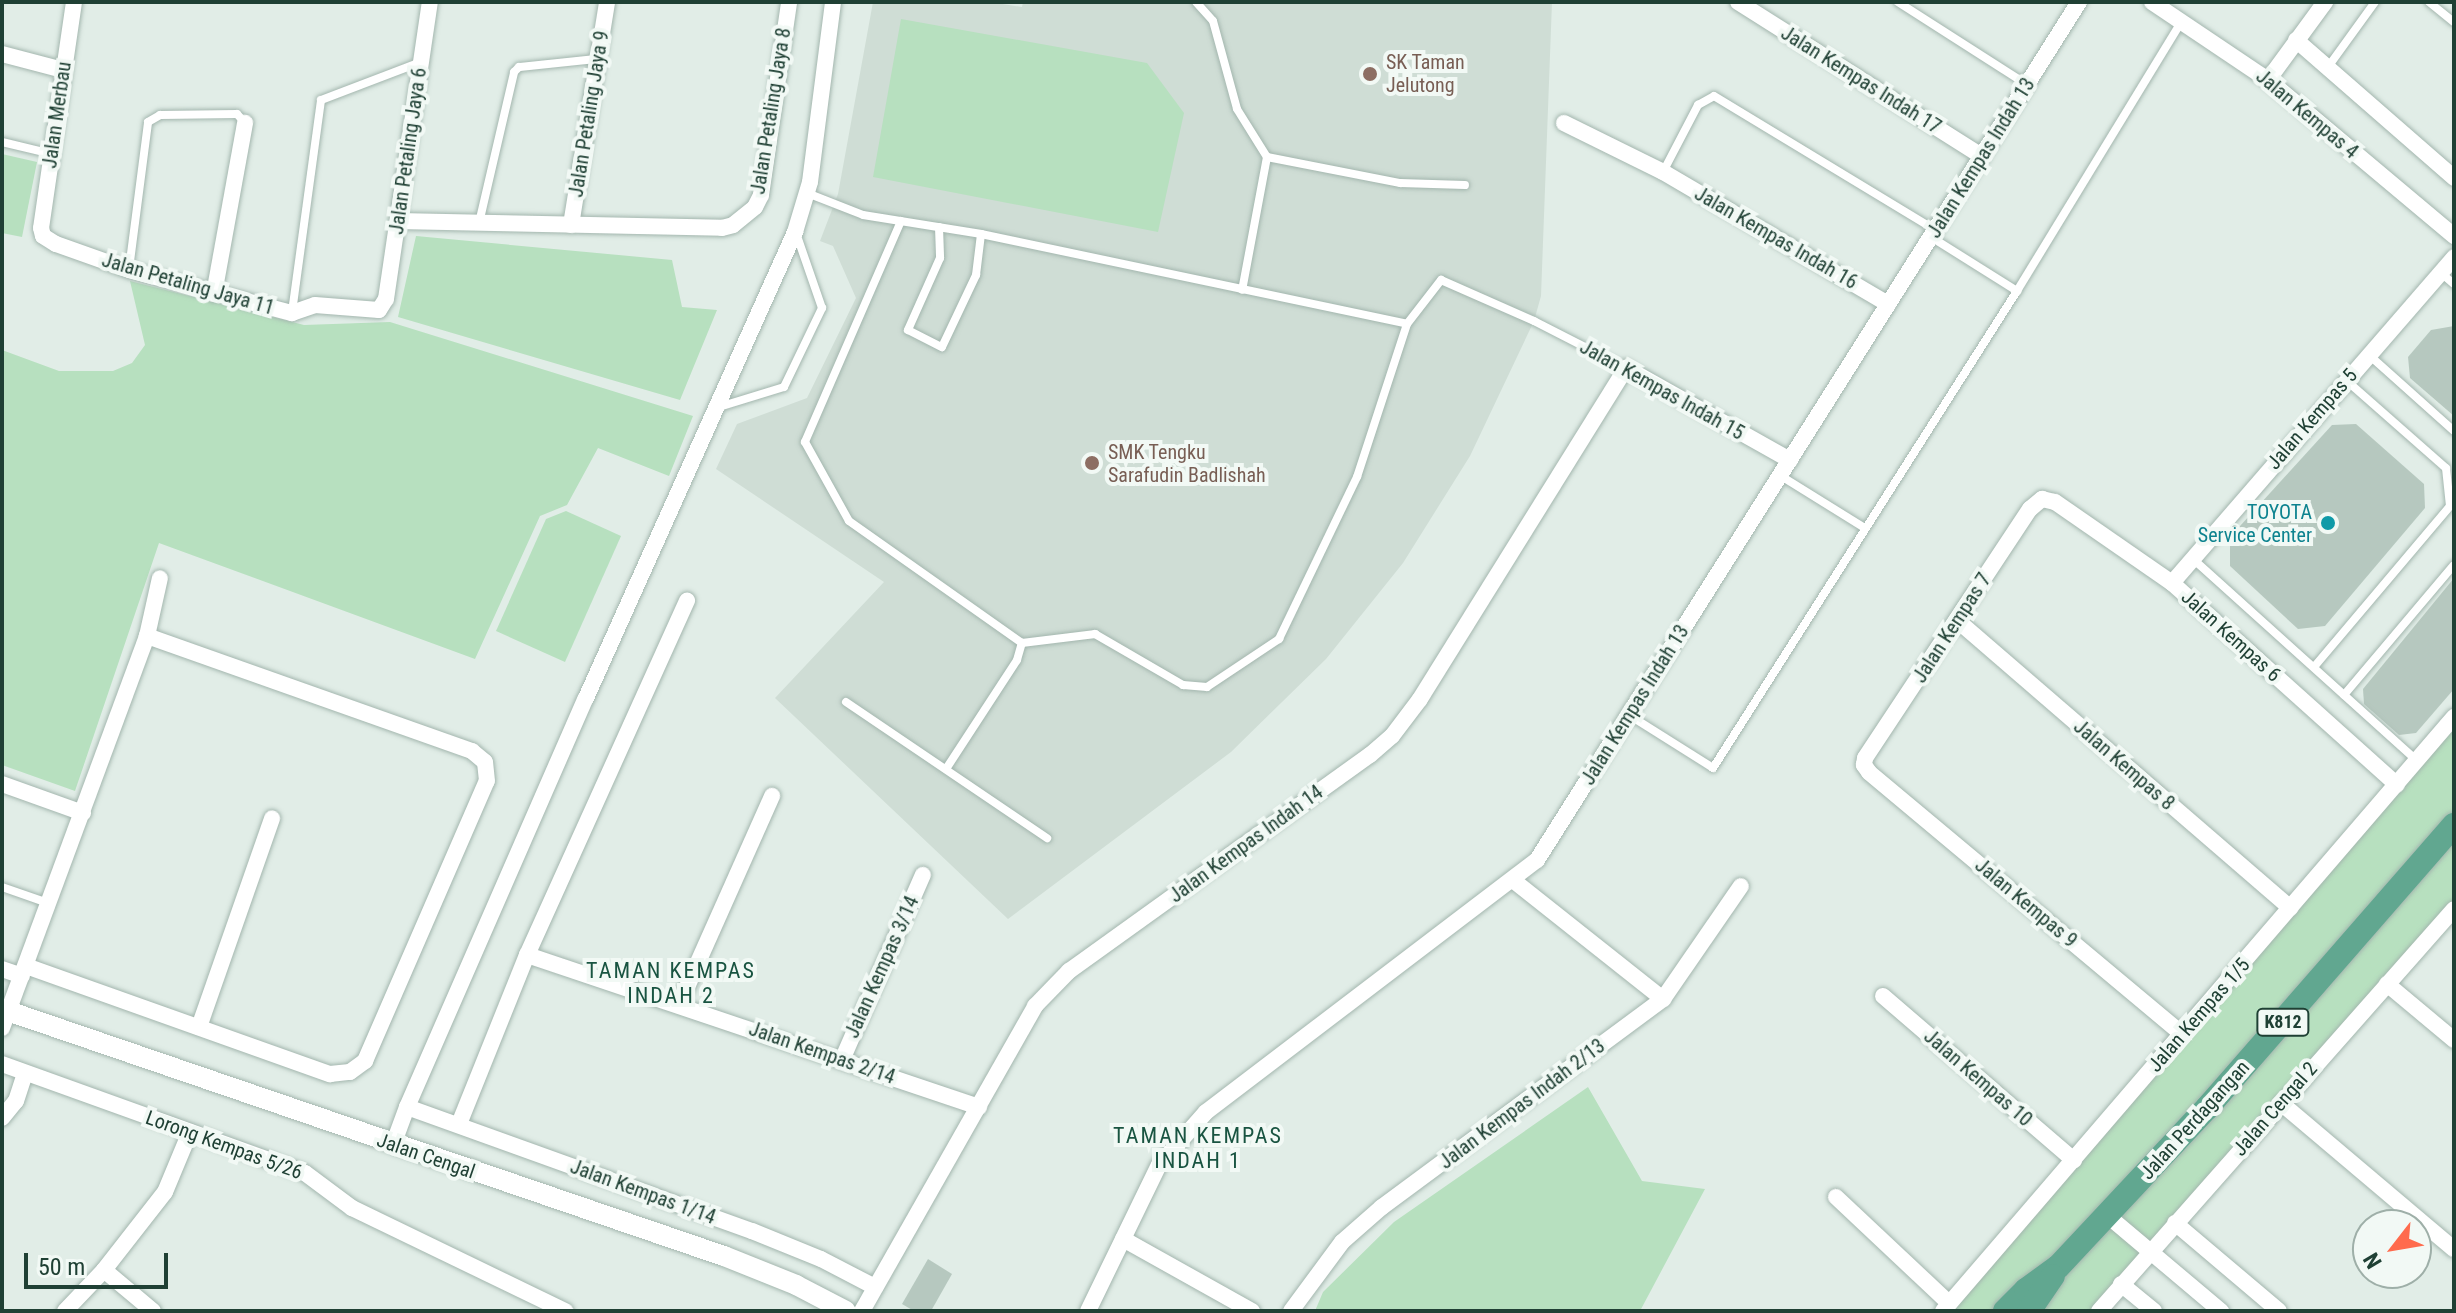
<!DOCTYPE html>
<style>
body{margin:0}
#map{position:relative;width:2456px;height:1313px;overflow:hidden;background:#e1ede7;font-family:"Roboto Condensed",sans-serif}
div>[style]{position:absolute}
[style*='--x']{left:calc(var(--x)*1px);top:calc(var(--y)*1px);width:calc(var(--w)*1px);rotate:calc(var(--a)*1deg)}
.built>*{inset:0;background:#cfddd5}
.green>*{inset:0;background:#b7e0bf}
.building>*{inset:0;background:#b6c8bf}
.roads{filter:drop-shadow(0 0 2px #a3b6ae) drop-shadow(0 0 2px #a3b6ae)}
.service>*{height:8px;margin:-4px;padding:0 4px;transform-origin:4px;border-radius:4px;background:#fff}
.minor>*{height:16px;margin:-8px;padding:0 8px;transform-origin:8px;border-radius:8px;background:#fff}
.tertiary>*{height:20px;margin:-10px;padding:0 10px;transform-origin:10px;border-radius:10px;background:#fff}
.primary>*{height:24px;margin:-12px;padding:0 12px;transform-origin:12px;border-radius:12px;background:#61a790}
.dots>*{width:22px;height:22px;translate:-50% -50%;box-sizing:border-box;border:4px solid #f2f9f5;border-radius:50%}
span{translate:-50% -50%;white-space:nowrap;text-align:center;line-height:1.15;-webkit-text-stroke:8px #f2f9f5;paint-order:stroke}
.shield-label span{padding:2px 6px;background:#f2f9f5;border:2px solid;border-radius:6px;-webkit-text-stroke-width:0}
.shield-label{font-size:18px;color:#1f4034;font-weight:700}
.education-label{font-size:20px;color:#785e54}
.left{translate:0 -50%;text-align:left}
.street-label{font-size:20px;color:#1f4034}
.culture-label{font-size:20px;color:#0d838f}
.right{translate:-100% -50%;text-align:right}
.neighbourhood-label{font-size:22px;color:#195441;letter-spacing:2px}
.frame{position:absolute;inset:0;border:4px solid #1f4034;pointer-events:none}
.north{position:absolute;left:2352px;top:1209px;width:80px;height:80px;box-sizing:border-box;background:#f2f9f5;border:2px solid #9eafa8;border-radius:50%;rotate:239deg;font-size:22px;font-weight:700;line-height:32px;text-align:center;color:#1f4034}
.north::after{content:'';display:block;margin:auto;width:28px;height:36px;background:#ff6b4d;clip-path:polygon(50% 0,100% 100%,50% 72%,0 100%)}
.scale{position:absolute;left:24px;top:1253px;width:144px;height:36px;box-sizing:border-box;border:4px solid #1f4034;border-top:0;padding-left:10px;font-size:24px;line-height:28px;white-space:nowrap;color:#1f4034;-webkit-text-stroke:6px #f2f9f5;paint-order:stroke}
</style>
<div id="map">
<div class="built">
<div style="clip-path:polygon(873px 2px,990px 2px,1022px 7px,1023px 2px,1552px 2px,1541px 296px,1534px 321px,1470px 456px,1403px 563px,1326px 659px,1231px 752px,1008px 919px,775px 698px,884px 582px,716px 469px,737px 424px,807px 398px,856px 298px,833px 246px,820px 241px,838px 194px)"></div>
</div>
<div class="green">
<div style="clip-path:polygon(901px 19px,1147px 63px,1184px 113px,1158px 232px,873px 177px)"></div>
<div style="clip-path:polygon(2px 154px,37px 162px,22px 237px,2px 233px)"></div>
<div style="clip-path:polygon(416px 236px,672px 260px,682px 307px,717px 310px,680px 400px,398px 317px)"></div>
<div style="clip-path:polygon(130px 281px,304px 325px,390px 322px,693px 416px,669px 476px,598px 448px,567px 505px,540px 516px,475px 659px,159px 543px,75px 791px,2px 765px,2px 350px,59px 371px,113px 371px,132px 363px,145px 345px)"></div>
<div style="clip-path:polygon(566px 511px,621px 536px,565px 662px,496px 631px,546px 519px)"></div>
<div style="clip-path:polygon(2454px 717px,2454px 909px,2099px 1311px,1943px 1311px)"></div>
<div style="clip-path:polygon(1588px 1087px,1642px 1181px,1705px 1189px,1640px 1311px,1315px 1311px,1323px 1292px,1394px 1222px)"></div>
</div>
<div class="building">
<div style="clip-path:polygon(2454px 326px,2454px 416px,2410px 378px,2408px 357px,2431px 330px)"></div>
<div style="clip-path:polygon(2356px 424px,2424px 484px,2425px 508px,2325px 626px,2298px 629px,2230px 566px,2230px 537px,2332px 425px)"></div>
<div style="clip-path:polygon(2454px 578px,2454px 689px,2416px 733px,2399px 735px,2364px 704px,2363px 689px)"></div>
<div style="clip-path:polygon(928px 1259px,952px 1274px,931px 1311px,914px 1311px,902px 1304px)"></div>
</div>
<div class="roads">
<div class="service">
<div style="--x:1196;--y:2;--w:25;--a:48"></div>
<div style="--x:1213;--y:21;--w:91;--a:74.7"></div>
<div style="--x:1237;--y:109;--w:57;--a:58"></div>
<div style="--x:1267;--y:157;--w:135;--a:100.6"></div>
<div style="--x:1898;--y:2;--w:152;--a:32.6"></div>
<div style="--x:2429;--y:2;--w:32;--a:39"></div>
<div style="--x:2328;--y:67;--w:80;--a:-54.1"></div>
<div style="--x:2;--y:142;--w:51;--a:13.5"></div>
<div style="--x:1267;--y:157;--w:136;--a:11.1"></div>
<div style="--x:1400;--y:183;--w:65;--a:1.8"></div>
<div style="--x:1663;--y:172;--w:76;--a:-62.4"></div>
<div style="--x:1698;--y:105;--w:18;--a:-29"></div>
<div style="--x:1714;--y:96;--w:258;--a:31.2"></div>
<div style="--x:807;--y:193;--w:60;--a:21.4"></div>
<div style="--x:863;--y:215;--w:120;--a:9.1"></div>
<div style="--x:981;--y:234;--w:435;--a:11.9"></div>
<div style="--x:901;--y:221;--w:241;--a:113.5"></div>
<div style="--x:805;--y:442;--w:90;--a:60.9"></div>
<div style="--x:849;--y:521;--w:212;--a:35.2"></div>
<div style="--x:1022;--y:643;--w:74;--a:-7"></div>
<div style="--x:1095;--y:634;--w:102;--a:30.1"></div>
<div style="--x:1183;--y:685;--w:24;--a:5"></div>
<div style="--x:1207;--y:687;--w:87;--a:-33.7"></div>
<div style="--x:1279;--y:639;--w:180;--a:-64.3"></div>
<div style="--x:1357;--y:477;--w:161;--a:-71.9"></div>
<div style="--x:1407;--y:324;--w:56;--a:-52.3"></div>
<div style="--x:1441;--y:280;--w:102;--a:23.8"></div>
<div style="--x:1534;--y:321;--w:103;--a:27.1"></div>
<div style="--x:479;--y:223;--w:155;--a:-76.9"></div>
<div style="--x:514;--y:72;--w:7;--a:-45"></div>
<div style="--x:519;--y:67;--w:78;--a:-5.9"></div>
<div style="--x:939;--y:227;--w:31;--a:88"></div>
<div style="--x:940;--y:258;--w:79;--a:114"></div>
<div style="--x:908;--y:330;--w:38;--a:27"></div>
<div style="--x:942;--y:347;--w:80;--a:-64.7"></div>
<div style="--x:976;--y:275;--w:41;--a:-83"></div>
<div style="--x:1931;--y:237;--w:102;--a:32.1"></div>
<div style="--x:129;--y:269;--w:148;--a:-82.6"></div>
<div style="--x:148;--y:122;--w:14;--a:-30"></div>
<div style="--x:160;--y:115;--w:77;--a:-0.7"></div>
<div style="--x:237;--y:114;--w:12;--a:48"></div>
<div style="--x:2440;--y:272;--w:18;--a:41"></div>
<div style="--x:292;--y:312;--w:214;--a:-82.2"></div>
<div style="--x:321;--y:100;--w:107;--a:-20.8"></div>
<div style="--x:2369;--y:355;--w:114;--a:41.8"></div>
<div style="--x:719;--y:407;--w:68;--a:-17.1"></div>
<div style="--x:784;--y:387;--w:88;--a:-64.3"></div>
<div style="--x:822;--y:308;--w:79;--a:-109.1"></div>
<div style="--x:1781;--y:476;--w:99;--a:31.8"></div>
<div style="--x:2193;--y:559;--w:300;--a:42"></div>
<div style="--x:2314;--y:667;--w:211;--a:-49.8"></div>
<div style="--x:2450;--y:506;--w:38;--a:-96"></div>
<div style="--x:2446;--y:468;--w:132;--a:-138.7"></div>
<div style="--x:2344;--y:695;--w:170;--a:-49.8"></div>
<div style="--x:846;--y:702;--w:243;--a:34.1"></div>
<div style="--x:1629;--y:715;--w:99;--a:32.2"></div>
<div style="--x:1713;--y:768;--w:566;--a:-57.49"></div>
<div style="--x:2017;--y:291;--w:316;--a:-58.6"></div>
<div style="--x:946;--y:769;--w:130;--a:-56.9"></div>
<div style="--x:1017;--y:660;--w:18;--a:-74"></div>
<div style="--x:2;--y:887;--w:49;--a:19.2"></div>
</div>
<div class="minor">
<div style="--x:74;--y:2;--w:228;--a:98.3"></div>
<div style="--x:41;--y:228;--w:8;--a:76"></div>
<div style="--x:43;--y:236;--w:15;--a:32"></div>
<div style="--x:56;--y:244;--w:77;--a:19.6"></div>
<div style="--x:129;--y:270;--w:169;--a:14.8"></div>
<div style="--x:292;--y:313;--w:24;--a:-19"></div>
<div style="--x:315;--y:305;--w:64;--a:4.5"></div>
<div style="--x:379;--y:310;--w:13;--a:-58"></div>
<div style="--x:386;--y:299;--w:300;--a:-81.6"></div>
<div style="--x:1738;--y:2;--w:289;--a:32.3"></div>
<div style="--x:2152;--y:2;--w:140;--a:33.9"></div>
<div style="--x:2268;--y:80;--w:243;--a:40"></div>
<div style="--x:2296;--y:40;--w:210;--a:41.1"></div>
<div style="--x:2;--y:54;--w:63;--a:14.7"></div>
<div style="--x:2268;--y:80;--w:97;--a:-53.8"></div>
<div style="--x:1564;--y:123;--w:110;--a:26.3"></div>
<div style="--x:1663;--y:172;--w:261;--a:30.4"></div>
<div style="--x:398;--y:221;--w:324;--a:1.2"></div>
<div style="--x:722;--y:228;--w:11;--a:-15"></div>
<div style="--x:733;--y:225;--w:28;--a:-39"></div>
<div style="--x:755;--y:207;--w:13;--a:-63"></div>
<div style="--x:761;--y:195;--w:195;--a:-81.7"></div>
<div style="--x:571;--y:225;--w:226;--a:-80.8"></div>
<div style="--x:214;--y:294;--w:174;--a:-79.7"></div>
<div style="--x:2172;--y:583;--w:431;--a:-49.1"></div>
<div style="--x:1958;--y:621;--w:439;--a:40.8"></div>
<div style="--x:2;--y:784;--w:86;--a:19.7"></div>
<div style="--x:1514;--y:881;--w:190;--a:38.4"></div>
<div style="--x:527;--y:955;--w:477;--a:18.6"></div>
<div style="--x:26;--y:966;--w:323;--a:19.6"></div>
<div style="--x:330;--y:1074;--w:20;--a:-6"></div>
<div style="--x:350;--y:1072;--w:19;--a:-36"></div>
<div style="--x:365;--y:1061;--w:305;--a:-66.5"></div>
<div style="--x:487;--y:781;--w:19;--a:-96"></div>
<div style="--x:485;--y:762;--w:17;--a:-140"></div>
<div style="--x:472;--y:751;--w:345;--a:-160.5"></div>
<div style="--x:2;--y:969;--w:21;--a:19"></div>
<div style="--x:2387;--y:984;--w:87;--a:39.9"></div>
<div style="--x:1883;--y:996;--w:252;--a:40.7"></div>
<div style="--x:679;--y:1005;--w:229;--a:-66"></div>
<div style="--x:199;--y:1027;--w:221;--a:-70.7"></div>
<div style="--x:2;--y:1028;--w:418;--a:-69.7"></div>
<div style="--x:147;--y:636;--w:59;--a:-77.4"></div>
<div style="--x:2182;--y:1034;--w:408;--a:-140.1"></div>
<div style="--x:1869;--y:772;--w:9;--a:-126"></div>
<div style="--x:1864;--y:765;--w:7;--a:-82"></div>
<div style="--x:1865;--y:758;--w:299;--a:-56.5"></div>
<div style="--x:2030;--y:509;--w:16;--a:-40"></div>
<div style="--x:2042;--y:499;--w:13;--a:13"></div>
<div style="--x:2055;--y:502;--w:142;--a:34.7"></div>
<div style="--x:2172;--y:583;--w:302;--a:41.9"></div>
<div style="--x:842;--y:1060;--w:202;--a:-66.4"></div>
<div style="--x:2;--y:1064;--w:322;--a:19.8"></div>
<div style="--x:305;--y:1173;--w:59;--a:36.7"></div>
<div style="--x:352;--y:1208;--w:237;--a:25.8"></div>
<div style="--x:2281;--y:1103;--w:226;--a:40.2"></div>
<div style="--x:407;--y:1107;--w:367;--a:19.8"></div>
<div style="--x:752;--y:1231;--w:74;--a:22.1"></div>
<div style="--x:821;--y:1259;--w:61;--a:27.4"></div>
<div style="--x:2;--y:1118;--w:22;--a:-51"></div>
<div style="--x:16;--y:1101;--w:29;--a:-72"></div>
<div style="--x:459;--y:1124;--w:182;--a:-68.1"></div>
<div style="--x:527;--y:955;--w:389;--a:-65.7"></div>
<div style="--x:393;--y:1145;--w:40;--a:-69.8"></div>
<div style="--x:407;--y:1107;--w:446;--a:-66.4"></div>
<div style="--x:586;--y:698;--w:511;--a:-65.84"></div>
<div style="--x:795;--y:232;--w:52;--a:-73.3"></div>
<div style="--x:810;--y:182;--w:181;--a:-82.7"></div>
<div style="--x:1836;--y:1197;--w:155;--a:43.2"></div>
<div style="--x:2108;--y:1216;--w:148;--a:40.1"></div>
<div style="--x:2175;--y:1223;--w:136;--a:40.2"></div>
<div style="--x:1123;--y:1239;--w:148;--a:29.2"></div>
<div style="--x:104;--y:1270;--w:64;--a:39.9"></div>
<div style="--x:2121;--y:1284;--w:43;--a:39.3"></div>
<div style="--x:65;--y:1311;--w:57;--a:-46.4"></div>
<div style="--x:104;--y:1270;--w:99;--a:-52"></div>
<div style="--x:165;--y:1192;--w:65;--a:-67.4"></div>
<div style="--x:862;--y:1311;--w:351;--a:-60.4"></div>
<div style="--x:1035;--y:1006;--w:49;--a:-45.8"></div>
<div style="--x:1069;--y:971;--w:370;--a:-35.7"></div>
<div style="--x:1370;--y:755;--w:29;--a:-41"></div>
<div style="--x:1392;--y:736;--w:46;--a:-52.9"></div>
<div style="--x:1420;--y:699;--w:390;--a:-58.1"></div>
<div style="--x:1626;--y:368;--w:188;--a:29.3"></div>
<div style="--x:1088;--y:1311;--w:162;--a:-64.1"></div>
<div style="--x:1159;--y:1165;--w:71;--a:-48.4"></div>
<div style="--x:1206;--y:1112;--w:416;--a:-37.3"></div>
<div style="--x:1537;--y:860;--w:1015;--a:-57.72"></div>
<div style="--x:1291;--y:1311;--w:86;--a:-53.5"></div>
<div style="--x:1342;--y:1242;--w:53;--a:-41.2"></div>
<div style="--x:1382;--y:1207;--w:350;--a:-36.5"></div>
<div style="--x:1663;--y:999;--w:137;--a:-55.4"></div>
<div style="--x:1943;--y:1311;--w:784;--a:-49.3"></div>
<div style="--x:2099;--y:1311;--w:536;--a:-48.55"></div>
</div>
<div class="tertiary">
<div style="--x:2;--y:1009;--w:763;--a:18.89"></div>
<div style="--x:724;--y:1256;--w:78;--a:21.9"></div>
<div style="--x:796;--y:1285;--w:56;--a:27.5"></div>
</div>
<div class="primary">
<div style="--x:2005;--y:1311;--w:30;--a:-45"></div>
<div style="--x:2026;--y:1290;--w:39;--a:-36"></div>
<div style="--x:2058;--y:1267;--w:218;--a:-46.9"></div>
<div style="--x:2207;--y:1108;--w:376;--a:-48.9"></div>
<div style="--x:2029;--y:1311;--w:42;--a:-55.6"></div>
</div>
</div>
<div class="dots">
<div style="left:1370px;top:74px;background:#8d6e63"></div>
<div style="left:1092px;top:463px;background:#8d6e63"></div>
<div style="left:2328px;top:523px;background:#0f9aa8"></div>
</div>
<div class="shield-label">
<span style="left:2283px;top:1022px">K812</span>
</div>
<div class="education-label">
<span class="left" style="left:1386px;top:74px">SK Taman<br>Jelutong</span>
<span class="left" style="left:1108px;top:464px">SMK Tengku<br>Sarafudin Badlishah</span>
</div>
<div class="street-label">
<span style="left:1861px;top:80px;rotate:32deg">Jalan Kempas Indah 17</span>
<span style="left:771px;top:111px;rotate:-81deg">Jalan Petaling Jaya 8</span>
<span style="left:589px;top:114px;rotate:-81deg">Jalan Petaling Jaya 9</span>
<span style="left:2307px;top:114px;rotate:40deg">Jalan Kempas 4</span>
<span style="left:57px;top:115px;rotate:-82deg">Jalan Merbau</span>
<span style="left:408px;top:151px;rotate:-82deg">Jalan Petaling Jaya 6</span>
<span style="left:1981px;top:158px;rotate:-58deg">Jalan Kempas Indah 13</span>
<span style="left:1776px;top:238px;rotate:30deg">Jalan Kempas Indah 16</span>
<span style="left:188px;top:284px;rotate:16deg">Jalan Petaling Jaya 11</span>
<span style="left:1662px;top:390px;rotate:29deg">Jalan Kempas Indah 15</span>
<span style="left:2312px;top:419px;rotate:-49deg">Jalan Kempas 5</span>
<span style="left:1952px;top:628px;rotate:-57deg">Jalan Kempas 7</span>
<span style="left:2231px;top:636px;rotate:42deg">Jalan Kempas 6</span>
<span style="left:1635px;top:705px;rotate:-58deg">Jalan Kempas Indah 13</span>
<span style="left:2124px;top:765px;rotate:41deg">Jalan Kempas 8</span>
<span style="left:1246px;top:844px;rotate:-36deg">Jalan Kempas Indah 14</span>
<span style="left:2026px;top:903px;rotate:40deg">Jalan Kempas 9</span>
<span style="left:882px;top:967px;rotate:-66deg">Jalan Kempas 3/14</span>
<span style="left:2199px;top:1015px;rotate:-49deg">Jalan Kempas 1/5</span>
<span style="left:822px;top:1053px;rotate:19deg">Jalan Kempas 2/14</span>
<span style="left:1978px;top:1078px;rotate:41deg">Jalan Kempas 10</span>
<span style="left:1522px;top:1104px;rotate:-37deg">Jalan Kempas Indah 2/13</span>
<span style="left:2275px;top:1109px;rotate:-49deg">Jalan Cengal 2</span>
<span style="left:2195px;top:1120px;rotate:-48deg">Jalan Perdagangan</span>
<span style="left:224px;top:1145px;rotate:20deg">Lorong Kempas 5/26</span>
<span style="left:426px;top:1156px;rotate:19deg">Jalan Cengal</span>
<span style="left:643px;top:1192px;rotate:20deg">Jalan Kempas 1/14</span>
</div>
<div class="culture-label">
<span class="right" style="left:2312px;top:524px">TOYOTA<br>Service Center</span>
</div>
<div class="neighbourhood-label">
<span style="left:671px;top:983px">TAMAN KEMPAS<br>INDAH 2</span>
<span style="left:1198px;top:1148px">TAMAN KEMPAS<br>INDAH 1</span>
</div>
<div class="frame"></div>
<div class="north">N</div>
<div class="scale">50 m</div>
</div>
